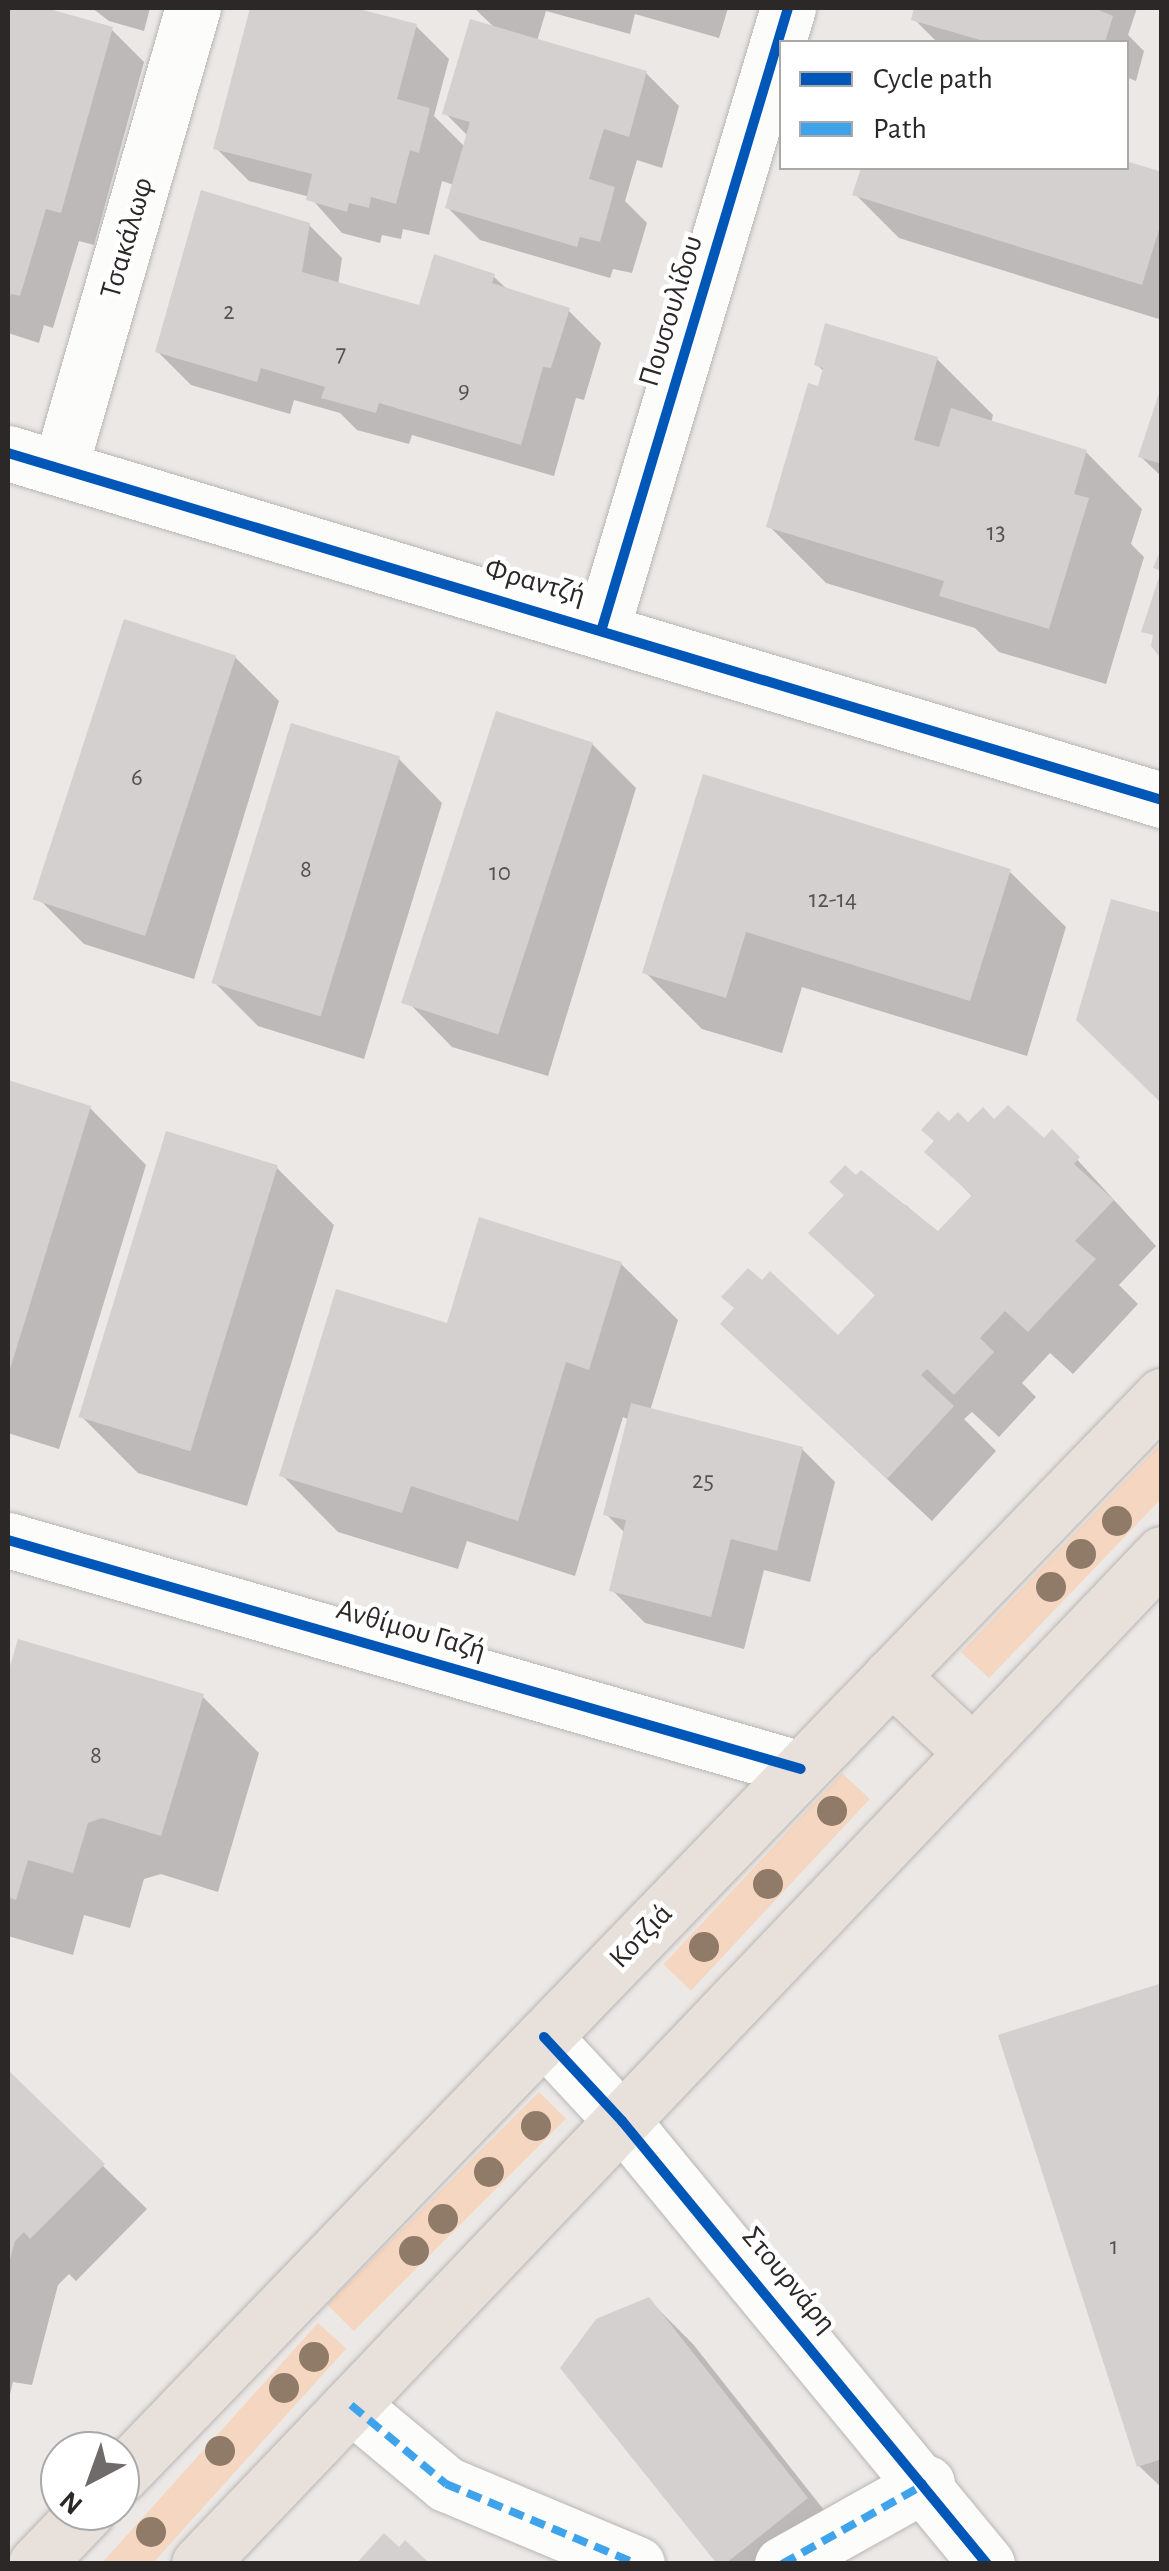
<!DOCTYPE html>
<meta charset="utf-8">
<style>
body{margin:0}
#map{position:relative;width:1169px;height:2571px;overflow:hidden;background:#ebe8e6;font-family:"Alegreya Sans",sans-serif}
div>[style]{position:absolute}
[style*='--x']{left:calc(var(--x)*1px);top:calc(var(--y)*1px);width:calc(var(--w)*1px);rotate:calc(var(--a)*1deg)}
.green>*{inset:0;background:#f4d6c1;transform-origin:0 0}
.shadow>*{inset:0;background:#0003}
.building>*{inset:0;background:#d3d0cf;transform-origin:0 0}
.roads{filter:drop-shadow(0 0 2px #b8b6b4) drop-shadow(0 0 2px #b8b6b4)}
.minor>*{height:55px;margin:-27.5px;padding:0 27.5px;transform-origin:27.5px;border-radius:27.5px;background:#fcfcfb}
.major>*{height:55px;margin:-27.5px;padding:0 27.5px;transform-origin:27.5px;border-radius:27.5px;background:#e7e0db}
.quiet>*{height:8px;margin-top:-4px;transform-origin:0;background:repeating-linear-gradient(90deg,#3ea3eb 0 15px,transparent 0 23px)}
.cycleway>*{height:10px;margin:-5px;padding:0 5px;transform-origin:5px;border-radius:5px;background:#0057b8}
.trees>*{width:30px;height:30px;margin:-15px;border-radius:50%;background:#907a68}
span{translate:-50% -50%;white-space:nowrap;text-align:center;line-height:1.15;-webkit-text-stroke:9px #fff;paint-order:stroke}
.number-label{font-size:25px;color:#555251}
.number-label span{-webkit-text-stroke-width:0}
.street-label{font-size:30px;color:#2b2827}
.frame{position:absolute;inset:0;border:10px solid #2b2827;pointer-events:none}
.legend{position:absolute;left:779px;top:40px;width:350px;height:130px;box-sizing:border-box;background:#fff;border:2px solid #aaa9a9;margin:0;padding:12px 18px;list-style:none;font-size:30px;color:#2b2827}
.legend li{display:flex;align-items:center;gap:20px;height:50px}
.legend b{width:50px;border:2px solid #aaa9a9}
.north{position:absolute;left:40px;top:2431px;width:100px;height:100px;box-sizing:border-box;background:#fff;border:2px solid #aaa9a9;border-radius:50%;rotate:221deg;font-size:28px;font-weight:700;line-height:40px;text-align:center;color:#2b2827}
.north::after{content:'';display:block;margin:auto;width:35px;height:45px;background:#6e6b6a;clip-path:polygon(50% 0,100% 100%,50% 72%,0 100%)}
</style>
<div id="map">
<div class="green">
<div style="clip-path:polygon(1161px 1443px,1161px 1499px,989px 1678px,961px 1652px)"></div>
<div style="left:842px;top:1773px;width:38px;height:262px;rotate:43deg"></div>
<div style="left:539px;top:2092px;width:38px;height:300px;rotate:45deg"></div>
<div style="left:318px;top:2323px;width:38px;height:331px;rotate:42deg"></div>
</div>
<div class="shadow">
<div style="clip-path:polygon(8px 8px,37px 8px,111px 29px,144px 62px,94px 245px,79px 241px,53px 328px,44px 325px,39px 343px,8px 333px)"></div>
<div style="clip-path:polygon(92px 8px,150px 8px,144px 31px,109px 21px)"></div>
<div style="clip-path:polygon(252px 8px,352px 8px,416px 26px,449px 59px,434px 116px,465px 147px,468px 136px,445px 113px,496px 29px,474px 8px,728px 8px,719px 38px,635px 14px,630px 34px,546px 11px,537px 41px,646px 73px,679px 106px,662px 168px,637px 160px,625px 201px,647px 223px,632px 273px,613px 269px,610px 278px,480px 240px,447px 207px,454px 185px,442px 181px,429px 235px,403px 229px,401px 239px,382px 235px,380px 243px,342px 233px,310px 197px,249px 181px,216px 148px)"></div>
<div style="clip-path:polygon(917px 8px,1137px 8px,1128px 35px,1144px 51px,1136px 81px,1126px 77px,1126px 42px,937px 42px,914px 19px)"></div>
<div style="clip-path:polygon(864px 168px,1126px 168px,1162px 175px,1162px 320px,899px 238px,855px 194px)"></div>
<div style="clip-path:polygon(309px 225px,342px 258px,338px 285px,421px 308px,493px 276px,509px 291px,568px 310px,601px 343px,584px 400px,576px 398px,554px 476px,412px 435px,409px 444px,357px 430px,340px 413px,294px 400px,290px 414px,191px 385px,158px 352px)"></div>
<div style="clip-path:polygon(937px 359px,993px 415px,991px 423px,1086px 452px,1142px 509px,1131px 544px,1144px 557px,1106px 684px,999px 652px,975px 628px,826px 583px,769px 526px,820px 390px,825px 372px,816px 364px)"></div>
<div style="clip-path:polygon(1162px 393px,1162px 477px,1141px 457px)"></div>
<div style="clip-path:polygon(235px 657px,279px 701px,194px 979px,84px 944px,40px 900px)"></div>
<div style="clip-path:polygon(592px 744px,636px 788px,548px 1076px,452px 1047px,409px 1003px)"></div>
<div style="clip-path:polygon(399px 759px,442px 803px,364px 1059px,258px 1026px,214px 982px)"></div>
<div style="clip-path:polygon(705px 777px,1009px 871px,1066px 927px,1027px 1056px,802px 987px,782px 1053px,702px 1029px,645px 972px)"></div>
<div style="clip-path:polygon(8px 1082px,90px 1108px,146px 1165px,59px 1449px,8px 1433px)"></div>
<div style="clip-path:polygon(995px 1122px,1044px 1141px,1052px 1132px,1156px 1246px,1119px 1285px,1138px 1304px,1073px 1374px,1050px 1353px,1022px 1383px,1036px 1397px,999px 1437px,972px 1412px,964px 1419px,996px 1451px,932px 1521px,767px 1367px,839px 1338px,876px 1296px,812px 1233px,906px 1205px,938px 1235px,973px 1197px,928px 1152px,950px 1125px)"></div>
<div style="clip-path:polygon(277px 1168px,334px 1225px,247px 1506px,138px 1473px,81px 1416px)"></div>
<div style="clip-path:polygon(621px 1264px,678px 1320px,650px 1411px,802px 1449px,835px 1482px,810px 1582px,764px 1570px,744px 1649px,645px 1623px,612px 1590px,625px 1533px,606px 1514px,630px 1420px,623px 1417px,575px 1576px,467px 1541px,458px 1569px,338px 1532px,282px 1475px,448px 1326px)"></div>
<div style="clip-path:polygon(19px 1642px,202px 1696px,259px 1753px,218px 1892px,161px 1874px,144px 1879px,130px 1928px,84px 1915px,73px 1955px,8px 1936px,8px 1682px)"></div>
<div style="clip-path:polygon(1162px 1986px,1162px 2488px,1139px 2466px)"></div>
<div style="clip-path:polygon(8px 2073px,147px 2209px,76px 2281px,69px 2274px,58px 2285px,32px 2385px,13px 2382px,8px 2402px)"></div>
<div style="clip-path:polygon(649px 2300px,693px 2344px,850px 2543px,824px 2564px,720px 2564px)"></div>
</div>
<div class="building">
<div style="clip-path:polygon(8px 8px,46px 8px,113px 27px,61px 213px,46px 209px,20px 296px,11px 294px,8px 304px)"></div>
<div style="clip-path:polygon(250px 8px,355px 8px,417px 24px,397px 99px,430px 108px,419px 153px,410px 150px,396px 204px,371px 197px,369px 208px,349px 203px,347px 212px,306px 200px,312px 174px,213px 149px)"></div>
<div style="clip-path:polygon(914px 8px,1094px 8px,1113px 16px,1105px 42px,987px 42px,911px 20px)"></div>
<div style="clip-path:polygon(470px 19px,647px 71px,629px 137px,604px 129px,595px 158px,589px 179px,615px 187px,600px 242px,580px 237px,577px 247px,445px 208px,470px 122px,442px 114px)"></div>
<div style="clip-path:polygon(1126px 161px,1162px 172px,1162px 220px,1142px 285px,852px 195px,861px 168px,1126px 168px)"></div>
<div style="clip-path:polygon(201px 190px,310px 223px,302px 272px,419px 305px,434px 254px,495px 274px,492px 283px,570px 308px,551px 368px,543px 367px,521px 445px,379px 403px,376px 413px,321px 398px,325px 387px,261px 368px,257px 382px,155px 352px)"></div>
<div style="clip-path:polygon(825px 323px,938px 357px,914px 440px,939px 447px,951px 408px,1087px 450px,1074px 494px,1089px 498px,1049px 629px,939px 596px,944px 581px,766px 527px,808px 383px,818px 386px,823px 368px,814px 365px)"></div>
<div style="clip-path:polygon(1161px 387px,1162px 387px,1162px 464px,1138px 457px)"></div>
<div style="clip-path:polygon(1162px 546px,1162px 660px,1151px 646px,1153px 635px,1141px 632px,1161px 571px,1153px 568px)"></div>
<div style="left:124px;top:619px;width:118px;height:295px;rotate:18deg"></div>
<div style="left:496px;top:711px;width:102px;height:307px;rotate:18deg"></div>
<div style="left:291px;top:723px;width:114px;height:272px;rotate:17deg"></div>
<div style="clip-path:polygon(703px 774px,1011px 869px,970px 1001px,746px 932px,726px 998px,642px 973px)"></div>
<div style="clip-path:polygon(1111px 899px,1162px 913px,1162px 1104px,1076px 1020px)"></div>
<div style="clip-path:polygon(8px 1080px,91px 1106px,8px 1376px)"></div>
<div style="clip-path:polygon(1008px 1105px,1044px 1138px,1052px 1129px,1080px 1157px,1074px 1164px,1114px 1200px,1075px 1241px,1096px 1259px,1028px 1332px,1005px 1311px,980px 1338px,994px 1352px,954px 1395px,927px 1369px,921px 1375px,954px 1406px,887px 1479px,720px 1324px,734px 1308px,721px 1297px,748px 1268px,762px 1280px,770px 1271px,838px 1335px,875px 1295px,808px 1233px,844px 1195px,829px 1182px,845px 1165px,856px 1175px,861px 1170px,938px 1231px,972px 1195px,924px 1152px,934px 1141px,921px 1130px,938px 1111px,949px 1121px,958px 1112px,968px 1122px,983px 1107px,994px 1119px)"></div>
<div style="left:166px;top:1131px;width:117px;height:299px;rotate:17deg"></div>
<div style="clip-path:polygon(479px 1217px,622px 1262px,589px 1370px,566px 1362px,518px 1521px,411px 1486px,402px 1513px,279px 1476px,336px 1289px,447px 1323px)"></div>
<div style="clip-path:polygon(631px 1403px,803px 1447px,777px 1551px,731px 1539px,711px 1617px,609px 1591px,626px 1520px,603px 1515px)"></div>
<div style="clip-path:polygon(18px 1639px,204px 1694px,161px 1836px,102px 1818px,88px 1823px,73px 1873px,28px 1860px,16px 1900px,8px 1897px,8px 1673px)"></div>
<div style="clip-path:polygon(1162px 1983px,1162px 2459px,1137px 2467px,998px 2035px)"></div>
<div style="clip-path:polygon(8px 2070px,105px 2164px,30px 2239px,24px 2232px,15px 2241px,9px 2264px)"></div>
<div style="clip-path:polygon(649px 2297px,808px 2498px,725px 2564px,717px 2564px,560px 2368px,596px 2319px)"></div>
<div style="clip-path:polygon(384px 2533px,399px 2547px,405px 2540px,430px 2564px,356px 2564px)"></div>
</div>
<div class="roads">
<div class="minor">
<div style="--x:8;--y:453;--w:1205;--a:16.74"></div>
<div style="--x:60;--y:468;--w:479;--a:-73.9"></div>
<div style="--x:602;--y:628;--w:647;--a:-73.3"></div>
<div style="--x:8;--y:1540;--w:825;--a:16.11"></div>
<div style="--x:544;--y:2037;--w:115;--a:47.1"></div>
<div style="--x:622;--y:2121;--w:574;--a:50.51"></div>
<div style="--x:351;--y:2405;--w:124;--a:39.7"></div>
<div style="--x:446;--y:2484;--w:207;--a:22.7"></div>
<div style="--x:782;--y:2564;--w:166;--a:-29.2"></div>
</div>
<div class="major">
<div style="--x:891;--y:1676;--w:110;--a:43.2"></div>
<div style="--x:120;--y:2476;--w:1501;--a:-46.03"></div>
<div style="--x:36;--y:2564;--w:74;--a:-46.1"></div>
<div style="--x:199;--y:2564;--w:1396;--a:-46.36"></div>
</div>
</div>
<div class="quiet">
<div style="--x:351;--y:2405;--w:124;--a:39.7"></div>
<div style="--x:446;--y:2484;--w:207;--a:22.7"></div>
<div style="--x:782;--y:2564;--w:166;--a:-29.2"></div>
</div>
<div class="cycleway">
<div style="--x:8;--y:453;--w:1205;--a:16.74"></div>
<div style="--x:602;--y:628;--w:647;--a:-73.3"></div>
<div style="--x:8;--y:1540;--w:825;--a:16.11"></div>
<div style="--x:544;--y:2037;--w:115;--a:47.1"></div>
<div style="--x:622;--y:2121;--w:574;--a:50.51"></div>
</div>
<div class="trees">
<div style="left:1117px;top:1521px"></div>
<div style="left:1081px;top:1554px"></div>
<div style="left:1051px;top:1587px"></div>
<div style="left:832px;top:1811px"></div>
<div style="left:768px;top:1884px"></div>
<div style="left:704px;top:1947px"></div>
<div style="left:536px;top:2126px"></div>
<div style="left:489px;top:2172px"></div>
<div style="left:443px;top:2219px"></div>
<div style="left:414px;top:2251px"></div>
<div style="left:314px;top:2357px"></div>
<div style="left:284px;top:2388px"></div>
<div style="left:220px;top:2451px"></div>
<div style="left:151px;top:2532px"></div>
</div>
<div class="number-label">
<span style="left:229px;top:312px">2</span>
<span style="left:341px;top:354px">7</span>
<span style="left:464px;top:391px">9</span>
<span style="left:996px;top:533px">13</span>
<span style="left:137px;top:778px">6</span>
<span style="left:306px;top:870px">8</span>
<span style="left:500px;top:873px">10</span>
<span style="left:833px;top:900px">12-14</span>
<span style="left:703px;top:1481px">25</span>
<span style="left:96px;top:1756px">8</span>
<span style="left:1114px;top:2247px">1</span>
</div>
<div class="street-label">
<span style="left:127px;top:238px;rotate:-74deg">Τσακάλωφ</span>
<span style="left:671px;top:311px;rotate:-73deg">Πουσουλίδου</span>
<span style="left:535px;top:582px;rotate:16deg">Φραντζή</span>
<span style="left:411px;top:1630px;rotate:16deg">Ανθίμου Γαζή</span>
<span style="left:641px;top:1936px;rotate:-46deg">Κοτζιά</span>
<span style="left:789px;top:2280px;rotate:50deg">Στουρνάρη</span>
</div>
<div class="frame"></div>
<ul class="legend">
<li><b style="height:12px;background:#0057b8"></b>Cycle path</li>
<li><b style="height:12px;background:#3ea3eb"></b>Path</li>
</ul>
<div class="north">N</div>
</div>
